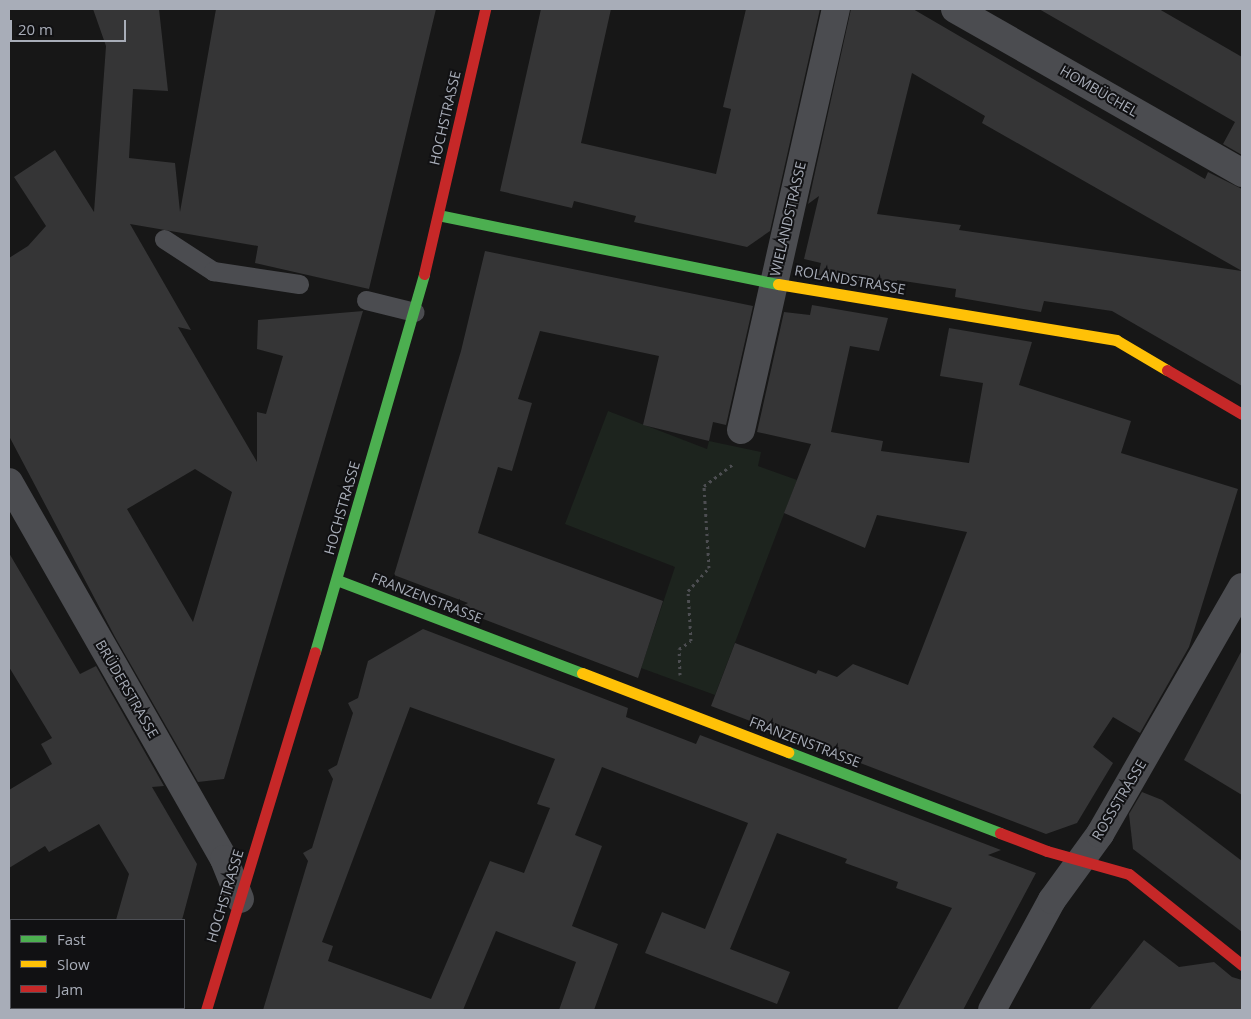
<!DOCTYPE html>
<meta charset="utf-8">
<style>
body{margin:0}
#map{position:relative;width:1251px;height:1019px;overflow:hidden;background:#171717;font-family:"Open Sans",sans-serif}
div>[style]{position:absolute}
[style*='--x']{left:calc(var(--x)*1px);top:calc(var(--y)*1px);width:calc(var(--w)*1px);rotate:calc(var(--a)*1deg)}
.green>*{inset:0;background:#1d241e}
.building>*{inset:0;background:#353536}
.path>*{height:3px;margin-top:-1.5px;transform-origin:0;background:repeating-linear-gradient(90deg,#4d4e52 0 2.5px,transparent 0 6.5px)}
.lane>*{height:19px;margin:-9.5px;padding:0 9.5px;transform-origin:9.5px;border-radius:9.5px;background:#4b4c50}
.street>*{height:28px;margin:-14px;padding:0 14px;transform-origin:14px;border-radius:14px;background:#4b4c50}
.fast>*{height:11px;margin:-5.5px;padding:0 5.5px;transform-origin:5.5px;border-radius:5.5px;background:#4caf50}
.slow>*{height:11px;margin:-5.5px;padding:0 5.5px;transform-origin:5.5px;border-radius:5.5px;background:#ffc107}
.jam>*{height:11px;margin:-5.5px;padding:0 5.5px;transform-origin:5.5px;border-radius:5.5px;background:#c62828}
span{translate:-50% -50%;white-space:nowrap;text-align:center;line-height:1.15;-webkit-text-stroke:4px #111113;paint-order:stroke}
.street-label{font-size:14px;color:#a8adb8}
.frame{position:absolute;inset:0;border:10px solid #a8adb8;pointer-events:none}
.legend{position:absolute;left:10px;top:919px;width:175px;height:90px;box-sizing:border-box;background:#111113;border:1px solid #4d4f55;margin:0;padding:6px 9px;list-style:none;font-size:15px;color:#a8adb8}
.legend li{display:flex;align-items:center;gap:10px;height:25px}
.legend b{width:25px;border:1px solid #4d4f55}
.scale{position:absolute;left:10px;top:20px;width:116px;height:22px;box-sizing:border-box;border:2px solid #a8adb8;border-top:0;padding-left:6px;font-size:15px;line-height:18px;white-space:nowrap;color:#a8adb8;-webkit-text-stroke:4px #111113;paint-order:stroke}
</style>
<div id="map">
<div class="green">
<div style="clip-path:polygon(608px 411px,707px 449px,709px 441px,761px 452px,758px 466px,797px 480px,715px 695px,641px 668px,675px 567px,565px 524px)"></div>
</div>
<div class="building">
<div style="clip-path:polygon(evenodd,93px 9px,159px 9px,168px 91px,133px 89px,129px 158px,175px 163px,180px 212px,216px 9px,436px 9px,369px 289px,255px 263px,258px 246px,130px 224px,191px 330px,178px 327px,257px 462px,257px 412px,266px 414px,283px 356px,257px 349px,258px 320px,363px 311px,224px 779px,198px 782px,115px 637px,9px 436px,9px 258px,28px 246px,46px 226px,14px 177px,55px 150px,94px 212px,106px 46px,93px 9px,195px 469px,232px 492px,193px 622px,127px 509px,195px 469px)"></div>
<div style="clip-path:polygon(541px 9px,611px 9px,581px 143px,716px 174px,731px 109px,723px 107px,746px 9px,820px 9px,770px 231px,747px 247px,634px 222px,636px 216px,574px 201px,572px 208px,500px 191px)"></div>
<div style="clip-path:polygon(evenodd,851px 9px,913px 9px,1205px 179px,1208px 172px,1242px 189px,1242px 386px,1112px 311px,1044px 301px,1041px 312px,955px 297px,956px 289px,897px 280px,896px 287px,818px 275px,821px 263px,804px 259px,819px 196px,808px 204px,851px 9px,912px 73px,985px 116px,982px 123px,1242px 271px,959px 230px,961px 225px,877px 214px,912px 73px)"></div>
<div style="clip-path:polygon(1039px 9px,1159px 9px,1242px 57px,1242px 155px,1223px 144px,1235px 122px)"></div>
<div style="clip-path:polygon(485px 251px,753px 306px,726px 425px,713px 422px,709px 441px,643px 425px,659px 356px,540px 331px,518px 399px,532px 403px,512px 471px,498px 467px,478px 533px,663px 601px,638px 678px,457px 609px,468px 603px,394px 575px,461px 351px)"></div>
<div style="clip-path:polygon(812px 305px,888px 318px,879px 351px,850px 346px,831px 432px,883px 441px,881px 451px,969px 463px,983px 383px,940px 376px,949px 328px,1032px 342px,1019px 385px,1131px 421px,1121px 453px,1238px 489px,1189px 647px,1140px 733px,1113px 717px,1093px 747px,1113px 763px,1077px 823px,1046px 834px,711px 706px,735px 643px,816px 674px,818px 670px,837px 677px,853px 664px,908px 685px,967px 532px,877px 515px,865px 548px,784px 513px,811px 444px,757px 432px,784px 312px,810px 315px)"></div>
<div style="clip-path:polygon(9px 553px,80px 674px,96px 666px,164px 786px,152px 787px,197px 864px,182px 920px,116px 920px,129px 874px,99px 824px,49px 852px,45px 846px,9px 868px,9px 790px,52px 764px,41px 744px,52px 738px,9px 667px)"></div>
<div style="clip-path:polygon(evenodd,423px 629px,628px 708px,626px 717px,696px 744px,700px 735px,1001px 850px,988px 855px,1036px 873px,963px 1010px,897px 1010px,952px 908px,896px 888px,898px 882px,845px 863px,847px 859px,777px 833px,730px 949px,790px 972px,777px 1004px,645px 953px,662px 912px,705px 929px,748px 823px,602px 767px,575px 835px,602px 846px,572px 926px,618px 944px,594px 1010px,559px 1010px,576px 962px,496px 931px,463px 1010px,263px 1010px,308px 861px,303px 853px,312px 848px,333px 779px,328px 770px,337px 765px,353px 713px,348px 703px,358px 698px,368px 661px,423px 629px,410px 707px,555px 759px,537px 804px,550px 808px,524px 873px,490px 861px,431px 999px,328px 961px,333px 946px,322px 942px,410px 707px)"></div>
<div style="clip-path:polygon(1242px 650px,1242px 795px,1184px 760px)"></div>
<div style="clip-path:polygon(1142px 792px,1162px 800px,1242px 861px,1242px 932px,1133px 849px,1129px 814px)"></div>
<div style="clip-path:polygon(1144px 940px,1179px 967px,1214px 962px,1232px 977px,1242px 980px,1242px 1010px,1089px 1010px)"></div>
</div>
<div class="path">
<div style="--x:680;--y:675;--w:26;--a:-92"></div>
<div style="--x:679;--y:649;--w:14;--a:-34"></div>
<div style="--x:691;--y:641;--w:50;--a:-93.4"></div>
<div style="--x:688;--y:591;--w:31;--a:-48"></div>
<div style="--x:709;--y:568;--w:82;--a:-93.5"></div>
<div style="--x:704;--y:486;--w:38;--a:-37"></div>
</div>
<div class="lane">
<div style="--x:164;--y:239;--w:59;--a:33.1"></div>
<div style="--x:213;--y:271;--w:87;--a:8.6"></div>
<div style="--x:366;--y:300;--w:50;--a:13.8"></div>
</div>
<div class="street">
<div style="--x:955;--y:9;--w:331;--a:29.7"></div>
<div style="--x:741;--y:430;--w:432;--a:-77.3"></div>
<div style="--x:9;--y:482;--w:434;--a:60.3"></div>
<div style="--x:224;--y:859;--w:43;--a:68.2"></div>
<div style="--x:992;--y:1010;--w:125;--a:-61.4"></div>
<div style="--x:1052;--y:900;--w:82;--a:-54"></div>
<div style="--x:1100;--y:834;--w:285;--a:-60.1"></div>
</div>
<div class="fast">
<div style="--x:438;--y:215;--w:347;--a:11.5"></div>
<div style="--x:337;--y:580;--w:262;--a:20.8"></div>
<div style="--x:315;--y:652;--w:393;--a:-73.9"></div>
<div style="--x:788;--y:752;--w:227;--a:20.9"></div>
</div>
<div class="slow">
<div style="--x:778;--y:284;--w:343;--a:9.4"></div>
<div style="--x:1116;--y:340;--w:59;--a:30.5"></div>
<div style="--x:582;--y:673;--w:221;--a:21"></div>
</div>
<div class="jam">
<div style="--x:424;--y:274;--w:272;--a:-77"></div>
<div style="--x:1167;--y:370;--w:87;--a:30.4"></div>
<div style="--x:1000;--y:833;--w:50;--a:21"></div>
<div style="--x:1047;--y:851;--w:85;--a:15.7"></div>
<div style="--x:1129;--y:874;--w:145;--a:38.8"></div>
<div style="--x:206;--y:1010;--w:374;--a:-73.1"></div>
</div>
<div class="street-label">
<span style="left:1099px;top:91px;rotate:30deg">HOMBÜCHEL</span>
<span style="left:445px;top:118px;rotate:-77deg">HOCHSTRASSE</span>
<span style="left:788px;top:219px;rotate:-77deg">WIELANDSTRASSE</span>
<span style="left:850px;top:280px;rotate:10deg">ROLANDSTRASSE</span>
<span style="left:342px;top:508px;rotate:-74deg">HOCHSTRASSE</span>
<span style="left:427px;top:598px;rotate:21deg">FRANZENSTRASSE</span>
<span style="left:127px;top:689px;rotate:60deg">BRÜDERSTRASSE</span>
<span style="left:805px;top:742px;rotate:21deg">FRANZENSTRASSE</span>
<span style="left:1119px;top:800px;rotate:-59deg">ROSSSTRASSE</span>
<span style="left:225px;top:896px;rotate:-73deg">HOCHSTRASSE</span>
</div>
<div class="frame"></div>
<ul class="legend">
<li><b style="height:6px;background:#4caf50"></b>Fast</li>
<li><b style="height:6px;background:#ffc107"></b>Slow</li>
<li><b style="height:6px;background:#c62828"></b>Jam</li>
</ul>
<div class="scale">20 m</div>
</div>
